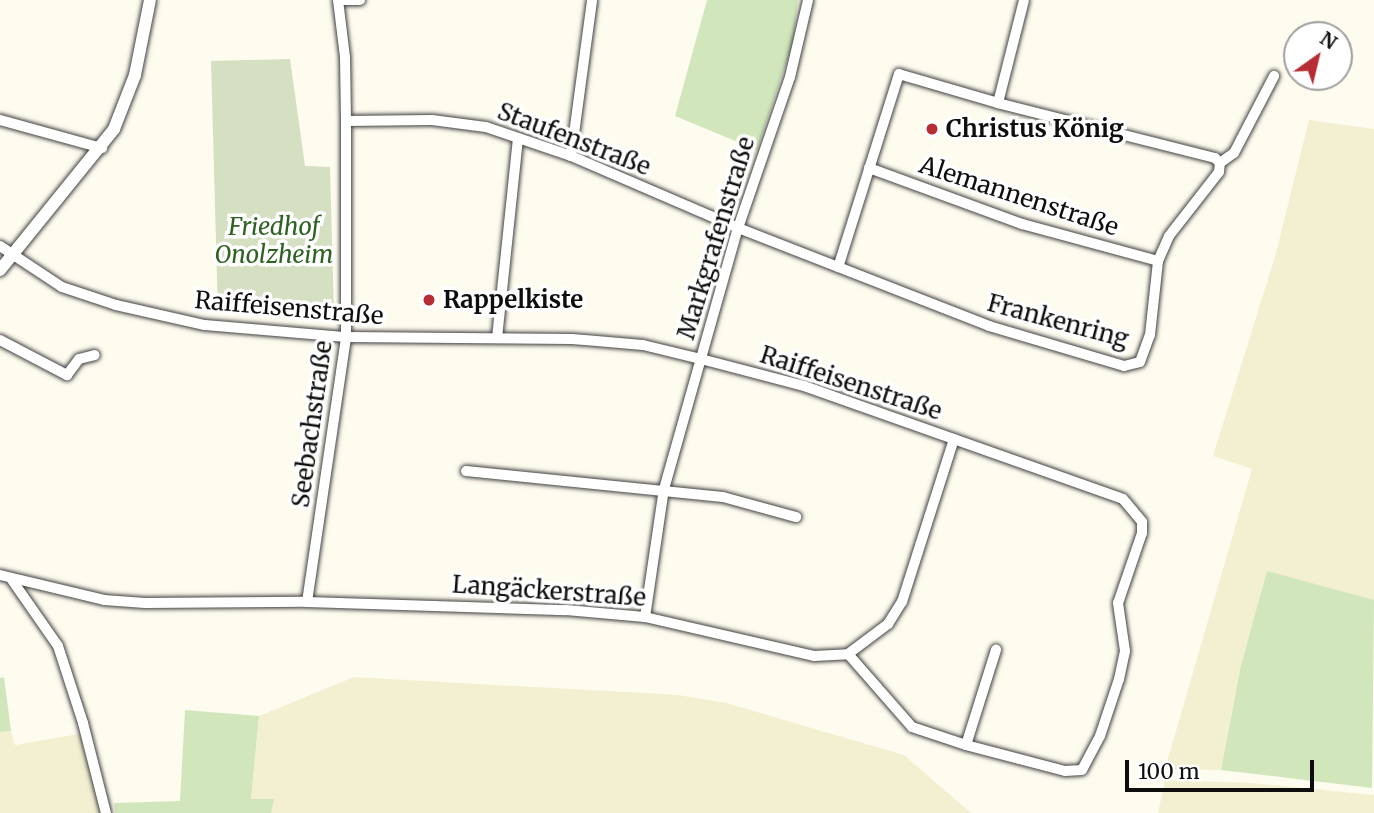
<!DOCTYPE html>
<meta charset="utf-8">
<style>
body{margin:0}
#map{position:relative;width:1374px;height:813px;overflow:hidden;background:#fefbef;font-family:Merriweather,serif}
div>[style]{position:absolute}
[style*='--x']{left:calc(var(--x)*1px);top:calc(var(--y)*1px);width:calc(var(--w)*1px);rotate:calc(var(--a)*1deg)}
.farmland>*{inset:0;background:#f3f0d1}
.green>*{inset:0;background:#d1e7bb}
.cemetery>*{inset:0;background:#d5dfc2}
.roads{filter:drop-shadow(0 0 2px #414141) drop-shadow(0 0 2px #414141)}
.minor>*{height:10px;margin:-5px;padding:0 5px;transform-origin:5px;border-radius:5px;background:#fff}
.tertiary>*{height:12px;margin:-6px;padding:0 6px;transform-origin:6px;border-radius:6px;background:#fff}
.dots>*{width:19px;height:19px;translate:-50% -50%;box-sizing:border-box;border:4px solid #fff;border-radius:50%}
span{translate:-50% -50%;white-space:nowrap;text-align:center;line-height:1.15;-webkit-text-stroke:7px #fff;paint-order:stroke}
.poi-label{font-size:24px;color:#0e0e0e;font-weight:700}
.left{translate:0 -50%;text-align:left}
.street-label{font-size:24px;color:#0e0e0e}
.park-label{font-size:24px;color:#2e6222;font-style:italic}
.north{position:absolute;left:1283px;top:21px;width:70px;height:70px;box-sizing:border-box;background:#fff;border:2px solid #9f9f9f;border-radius:50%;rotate:34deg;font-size:19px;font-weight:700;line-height:28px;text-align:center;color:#0e0e0e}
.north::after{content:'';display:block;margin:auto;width:24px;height:32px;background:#b62e33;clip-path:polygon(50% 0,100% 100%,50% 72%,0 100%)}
.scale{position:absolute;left:1125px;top:760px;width:189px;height:32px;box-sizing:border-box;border:4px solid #0e0e0e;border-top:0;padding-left:9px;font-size:21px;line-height:24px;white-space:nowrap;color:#0e0e0e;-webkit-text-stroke:5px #fff;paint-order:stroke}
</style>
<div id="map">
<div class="farmland">
<div style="clip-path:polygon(1309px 120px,1374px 129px,1374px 600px,1267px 572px,1241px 665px,1221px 770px,1165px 769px,1252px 469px,1213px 456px,1276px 253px)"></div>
<div style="clip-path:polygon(354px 677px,678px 695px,726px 703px,904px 755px,971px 813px,271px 813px,273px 799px,251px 800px,259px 716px)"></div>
<div style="clip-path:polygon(11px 731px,15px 745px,85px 733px,102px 813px,0 813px,0 732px)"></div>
<div style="clip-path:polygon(1165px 780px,1251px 783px,1374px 795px,1374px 813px,1158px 813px)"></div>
</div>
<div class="green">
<div style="clip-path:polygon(707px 0,798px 0,793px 42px,757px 150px,675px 116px)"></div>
<div style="clip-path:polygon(1267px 571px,1374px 600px,1372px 788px,1221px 770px,1241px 665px)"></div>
<div style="clip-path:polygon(4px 677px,11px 731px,0 732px,0 678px)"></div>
<div style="clip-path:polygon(185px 710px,259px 716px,251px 799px,274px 799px,271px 813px,115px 813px,114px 803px,180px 801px)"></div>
</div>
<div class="cemetery">
<div style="clip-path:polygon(290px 59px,305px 166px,330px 167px,334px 315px,218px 314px,211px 61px)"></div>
</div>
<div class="roads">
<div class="minor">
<div style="--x:338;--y:0;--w:22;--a:0"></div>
<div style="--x:998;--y:103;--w:106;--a:-75.8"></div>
<div style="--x:0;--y:120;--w:106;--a:15.4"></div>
<div style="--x:346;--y:121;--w:86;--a:-0.7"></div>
<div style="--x:432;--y:120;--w:54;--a:7.4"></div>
<div style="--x:486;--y:127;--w:90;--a:18.8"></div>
<div style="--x:571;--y:156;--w:182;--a:23.3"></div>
<div style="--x:738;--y:228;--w:107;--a:21.3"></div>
<div style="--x:838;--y:267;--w:162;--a:21.3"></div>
<div style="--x:989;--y:326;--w:141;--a:16.5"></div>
<div style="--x:1124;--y:366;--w:16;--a:-14"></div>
<div style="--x:1140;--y:362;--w:29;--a:-70"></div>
<div style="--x:1150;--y:335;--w:74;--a:-83.8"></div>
<div style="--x:1158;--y:261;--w:27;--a:-66"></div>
<div style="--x:1169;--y:236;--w:81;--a:-52"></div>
<div style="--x:1219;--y:172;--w:9;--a:-84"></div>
<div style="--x:1220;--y:163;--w:7;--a:-135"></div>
<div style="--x:1215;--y:158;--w:224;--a:-165.8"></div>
<div style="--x:998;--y:103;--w:103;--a:-163.7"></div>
<div style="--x:899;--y:74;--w:202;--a:107.5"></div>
<div style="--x:571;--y:156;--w:157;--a:-82.3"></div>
<div style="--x:1220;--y:163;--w:17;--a:-36"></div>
<div style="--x:1234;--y:153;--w:87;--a:-62.5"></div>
<div style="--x:869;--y:168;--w:163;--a:20.1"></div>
<div style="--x:1022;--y:224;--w:141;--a:15.2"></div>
<div style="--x:0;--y:246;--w:74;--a:33.5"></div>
<div style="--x:62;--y:287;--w:57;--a:18.4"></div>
<div style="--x:116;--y:305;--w:91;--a:12.7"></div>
<div style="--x:205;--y:325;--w:142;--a:4.9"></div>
<div style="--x:346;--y:337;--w:226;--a:0.5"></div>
<div style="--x:572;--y:339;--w:71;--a:4.8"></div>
<div style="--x:643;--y:345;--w:60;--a:13.6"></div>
<div style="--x:701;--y:359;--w:106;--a:14.7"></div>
<div style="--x:804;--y:386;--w:338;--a:19.5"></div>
<div style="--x:1123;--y:499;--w:30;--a:50"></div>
<div style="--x:1142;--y:522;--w:11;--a:90"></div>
<div style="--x:1142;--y:533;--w:74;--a:108.9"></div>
<div style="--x:1118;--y:603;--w:49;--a:81.7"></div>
<div style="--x:1125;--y:651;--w:29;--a:102"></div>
<div style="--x:1119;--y:679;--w:60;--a:108.4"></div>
<div style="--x:1100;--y:736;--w:38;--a:118"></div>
<div style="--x:1082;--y:770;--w:17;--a:177"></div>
<div style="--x:1065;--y:771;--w:102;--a:-165.3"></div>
<div style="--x:966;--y:745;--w:57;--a:-161.6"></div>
<div style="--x:912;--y:727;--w:97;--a:-131.2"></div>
<div style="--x:497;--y:338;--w:201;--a:-84"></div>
<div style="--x:0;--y:340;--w:76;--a:27.6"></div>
<div style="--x:67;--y:375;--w:20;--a:-53"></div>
<div style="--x:79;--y:359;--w:16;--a:-14"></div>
<div style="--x:466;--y:471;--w:258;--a:5.8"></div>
<div style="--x:723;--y:497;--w:76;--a:15.3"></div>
<div style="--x:0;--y:575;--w:107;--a:13.5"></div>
<div style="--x:104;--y:600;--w:41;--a:4.2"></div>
<div style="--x:145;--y:603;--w:162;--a:-0.4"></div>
<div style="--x:307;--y:602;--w:259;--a:1.8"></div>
<div style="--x:566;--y:610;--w:79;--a:5.1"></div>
<div style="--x:645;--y:617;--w:173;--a:13"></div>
<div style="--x:814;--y:656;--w:34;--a:-3"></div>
<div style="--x:848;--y:654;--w:50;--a:-36.9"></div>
<div style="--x:888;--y:624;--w:26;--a:-58"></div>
<div style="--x:902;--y:602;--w:171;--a:-72.3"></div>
<div style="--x:12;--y:580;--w:80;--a:55.1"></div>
<div style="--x:58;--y:646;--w:81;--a:72"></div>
<div style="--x:83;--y:723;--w:93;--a:75.7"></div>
<div style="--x:307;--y:602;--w:268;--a:-81.6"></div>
<div style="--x:346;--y:337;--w:216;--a:-90"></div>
<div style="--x:346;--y:121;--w:64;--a:-90.9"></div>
<div style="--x:345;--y:57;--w:57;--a:-97"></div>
<div style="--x:645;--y:617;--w:129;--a:-81.6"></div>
<div style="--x:664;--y:489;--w:271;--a:-74.2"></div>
<div style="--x:738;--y:228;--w:160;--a:-71"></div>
<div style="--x:790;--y:77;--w:79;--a:-76.8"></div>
<div style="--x:966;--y:745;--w:100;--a:-72.5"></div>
</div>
<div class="tertiary">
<div style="--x:0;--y:270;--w:181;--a:-51"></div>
<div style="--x:114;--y:129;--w:58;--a:-68.7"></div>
<div style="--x:135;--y:75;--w:76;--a:-78.7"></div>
</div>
</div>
<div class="dots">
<div style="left:932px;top:129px;background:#b62e33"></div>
<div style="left:429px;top:300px;background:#b62e33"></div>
</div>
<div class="poi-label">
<span class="left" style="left:946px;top:129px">Christus König</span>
<span class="left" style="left:443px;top:300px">Rappelkiste</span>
</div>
<div class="street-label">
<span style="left:574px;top:139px;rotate:21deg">Staufenstraße</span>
<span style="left:1019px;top:196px;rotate:18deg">Alemannenstraße</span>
<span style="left:716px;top:238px;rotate:-73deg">Markgrafenstraße</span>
<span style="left:289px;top:308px;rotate:5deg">Raiffeisenstraße</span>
<span style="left:1058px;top:321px;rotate:15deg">Frankenring</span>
<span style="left:851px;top:383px;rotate:18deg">Raiffeisenstraße</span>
<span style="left:312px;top:424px;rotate:-82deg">Seebachstraße</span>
<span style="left:549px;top:591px;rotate:4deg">Langäckerstraße</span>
</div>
<div class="park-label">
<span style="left:274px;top:241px">Friedhof<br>Onolzheim</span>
</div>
<div class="north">N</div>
<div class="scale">100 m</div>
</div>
